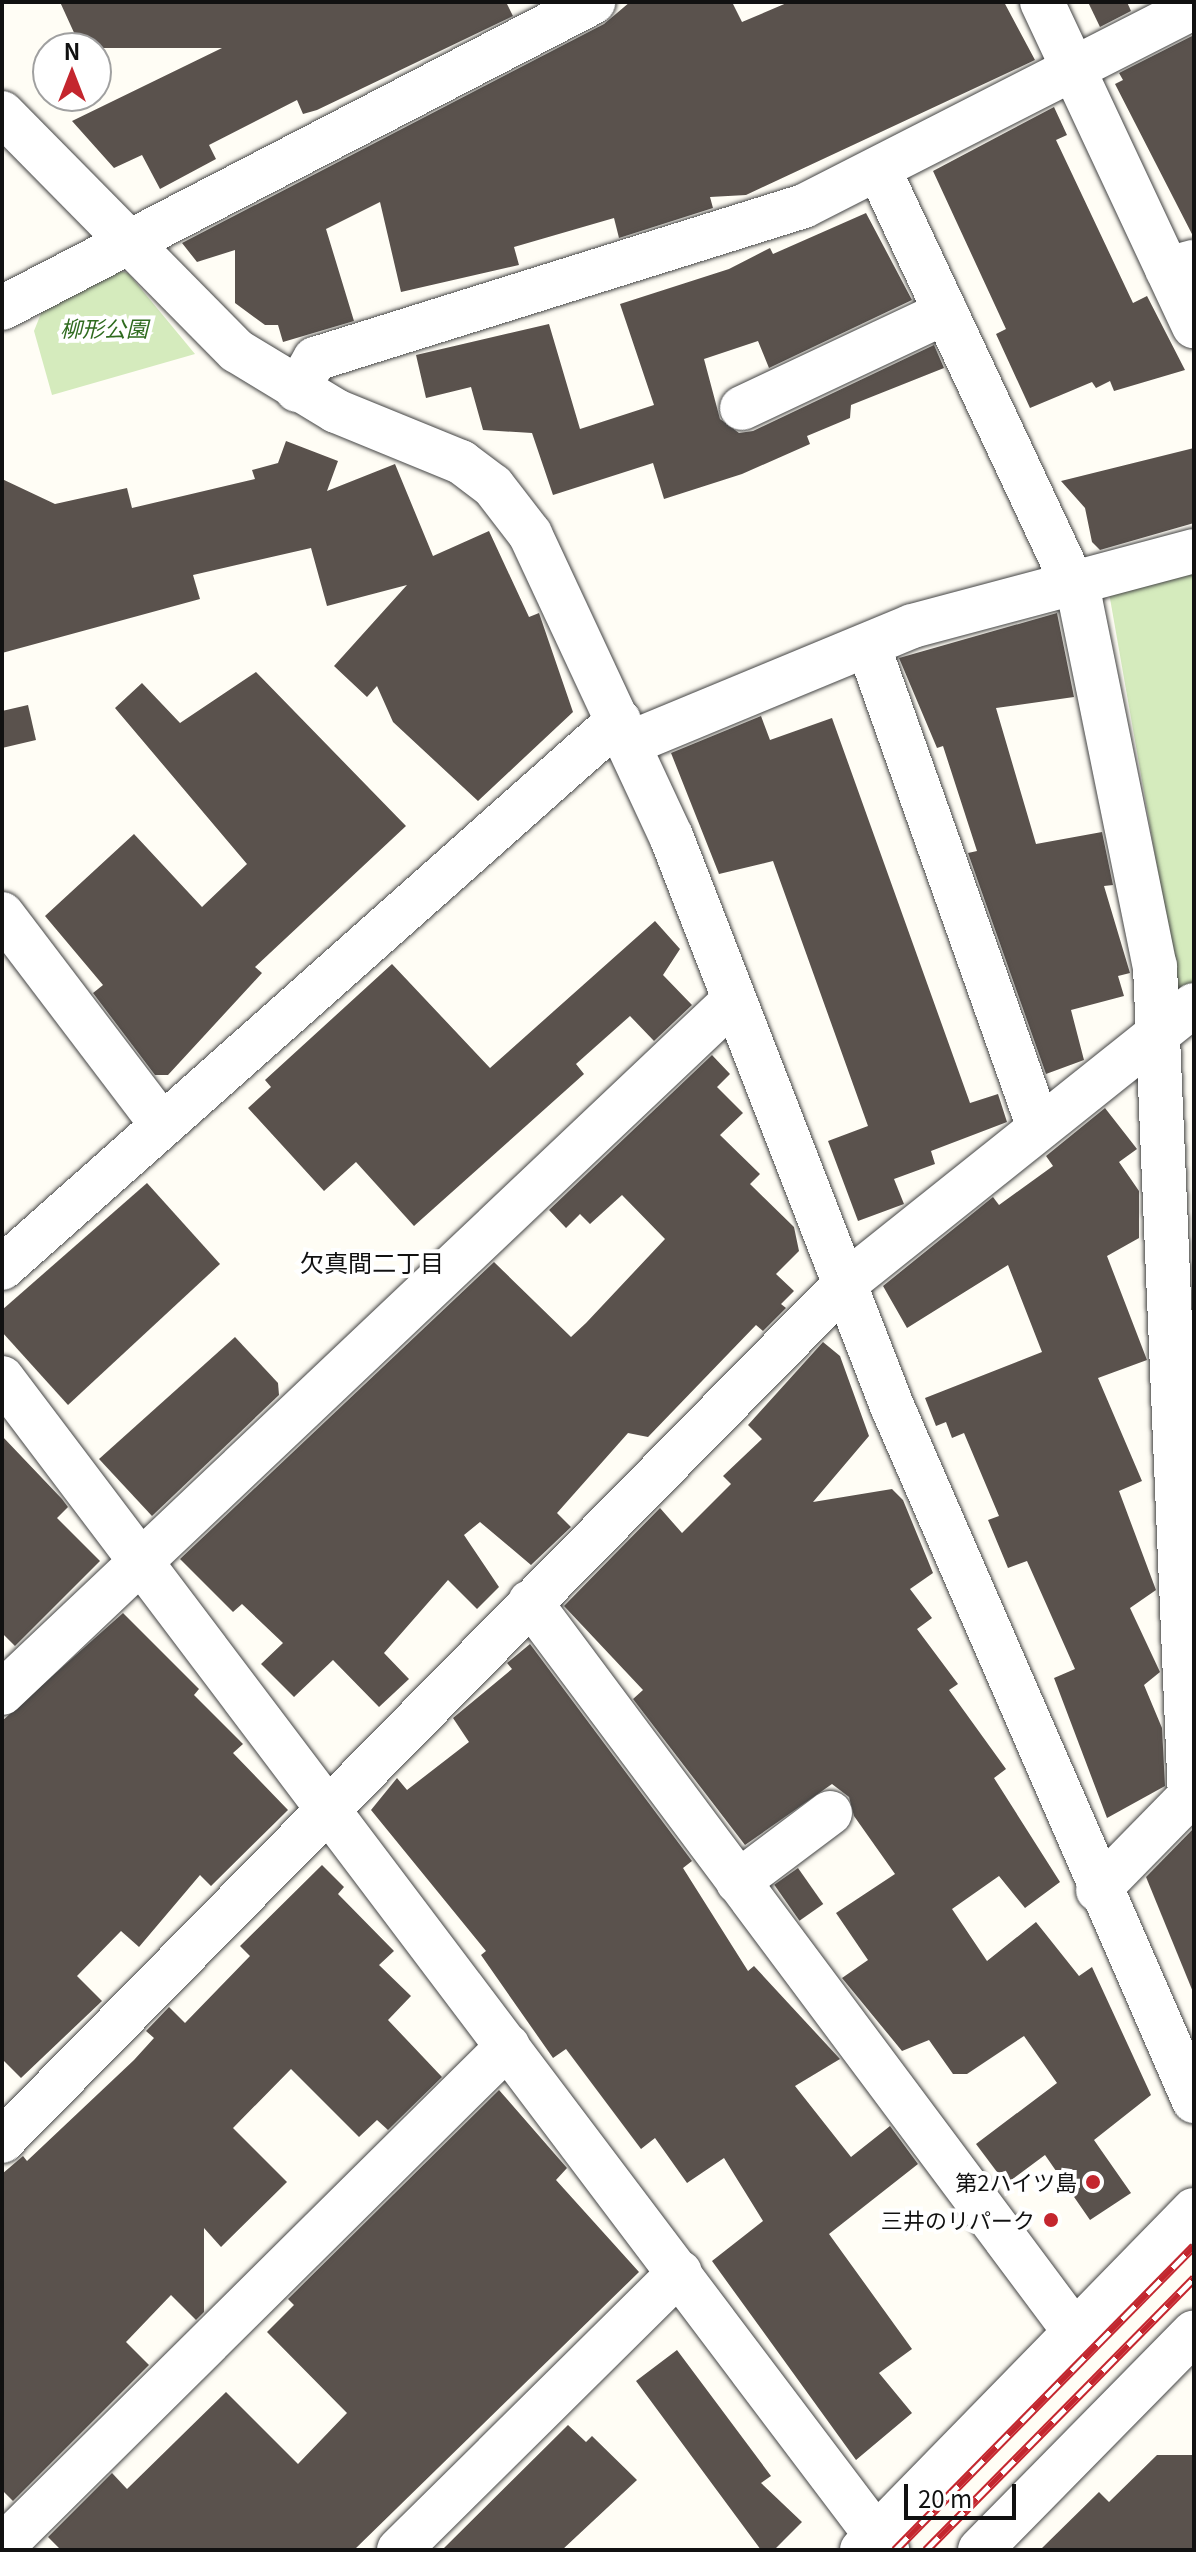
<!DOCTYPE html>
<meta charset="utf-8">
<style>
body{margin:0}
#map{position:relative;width:1196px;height:2552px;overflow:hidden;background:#fffdf5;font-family:Georgia,"Noto Sans JP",serif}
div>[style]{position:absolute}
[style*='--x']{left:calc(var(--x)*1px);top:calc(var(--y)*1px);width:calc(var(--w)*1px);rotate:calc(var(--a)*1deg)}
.green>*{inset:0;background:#d5ebbd}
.building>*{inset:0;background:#5a524d;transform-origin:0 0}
.roads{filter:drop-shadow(0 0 2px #444) drop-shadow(0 0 2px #444)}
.minor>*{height:44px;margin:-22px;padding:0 22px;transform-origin:22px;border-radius:22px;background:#fff}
.tertiary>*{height:44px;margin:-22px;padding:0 22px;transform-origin:22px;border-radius:22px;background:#fff}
.rail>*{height:9px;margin-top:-4.5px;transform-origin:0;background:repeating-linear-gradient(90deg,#fff 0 18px,#c4262e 0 36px);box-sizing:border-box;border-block:2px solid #c4262e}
.dots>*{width:22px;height:22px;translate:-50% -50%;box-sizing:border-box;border:4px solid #fff;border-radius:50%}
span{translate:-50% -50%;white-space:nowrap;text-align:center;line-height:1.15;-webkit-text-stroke:8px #fff;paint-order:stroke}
.park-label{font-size:22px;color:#2f6b1f;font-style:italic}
.poi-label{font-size:22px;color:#111}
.right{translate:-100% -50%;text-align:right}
.neighbourhood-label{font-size:24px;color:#111}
.frame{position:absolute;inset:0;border:4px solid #111;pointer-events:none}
.north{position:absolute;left:32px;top:32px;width:80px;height:80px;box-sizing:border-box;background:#fff;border:2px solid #a0a0a0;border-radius:50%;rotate:0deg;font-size:22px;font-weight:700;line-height:32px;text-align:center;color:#111}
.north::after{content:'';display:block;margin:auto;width:28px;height:36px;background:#c4262e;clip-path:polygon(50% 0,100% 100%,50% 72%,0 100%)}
.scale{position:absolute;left:904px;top:2484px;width:112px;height:36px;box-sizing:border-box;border:4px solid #111;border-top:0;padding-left:10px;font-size:24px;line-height:28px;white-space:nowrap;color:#111;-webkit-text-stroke:6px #fff;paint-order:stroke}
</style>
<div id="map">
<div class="green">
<div style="clip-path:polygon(114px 270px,128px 273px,195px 354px,52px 395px,34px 331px,46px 301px)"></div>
<div style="clip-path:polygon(1194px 565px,1194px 985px,1180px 997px,1108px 587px)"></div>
</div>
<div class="building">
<div style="clip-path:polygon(60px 2px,506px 2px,513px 16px,317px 110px,303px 114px,297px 100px,209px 145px,216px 159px,160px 189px,142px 155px,114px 168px,72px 121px,222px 48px,81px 48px)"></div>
<div style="clip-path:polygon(630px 2px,732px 2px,742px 22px,789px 2px,1004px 2px,1035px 60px,746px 195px,710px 197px,713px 208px,619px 238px,614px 218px,514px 247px,519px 265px,401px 292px,380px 202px,326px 229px,354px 321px,283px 342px,278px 325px,265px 325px,235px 303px,235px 250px,197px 262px,182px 243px,604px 24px)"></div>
<div style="clip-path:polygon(1088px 2px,1127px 2px,1131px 11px,1100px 27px)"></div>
<div style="clip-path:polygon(1194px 35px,1194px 238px,1115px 84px,1123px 80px,1119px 73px)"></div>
<div style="clip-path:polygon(1054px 107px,1067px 135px,1056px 140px,1133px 303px,1147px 296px,1185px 370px,1114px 391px,1110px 381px,1096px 388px,1092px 382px,1030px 408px,996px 334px,1006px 329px,933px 171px)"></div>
<div style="clip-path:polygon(866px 213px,912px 300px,769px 368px,758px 341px,704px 359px,720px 419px,739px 433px,753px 431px,934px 345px,944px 368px,851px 405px,850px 418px,807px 436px,810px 444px,742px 474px,664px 499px,653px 463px,553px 495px,532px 433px,483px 430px,471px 387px,426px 398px,416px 355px,549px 324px,580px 429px,654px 405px,620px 304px,729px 269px,770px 248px,773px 254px)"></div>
<div style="clip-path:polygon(286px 441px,338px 461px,327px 491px,395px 464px,433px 556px,489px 531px,529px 617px,539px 613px,573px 712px,478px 801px,393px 722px,377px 686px,367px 697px,334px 666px,407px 585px,327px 606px,311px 548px,193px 575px,200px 599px,2px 653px,2px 479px,55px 504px,127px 488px,132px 508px,255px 479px,252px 470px,278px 463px)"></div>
<div style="clip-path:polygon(1194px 448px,1194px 523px,1100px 550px,1092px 542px,1085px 508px,1061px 481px)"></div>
<div style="clip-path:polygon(1057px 613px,1074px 697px,996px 708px,1036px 844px,1102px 832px,1113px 885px,1104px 886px,1130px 973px,1118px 976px,1124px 996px,1071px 1010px,1084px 1060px,1046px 1074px,968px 853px,977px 851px,943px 746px,937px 748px,899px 658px)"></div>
<div style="clip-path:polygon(256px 672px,406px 826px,255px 967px,262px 973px,168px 1075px,155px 1075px,93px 993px,103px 985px,45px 916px,134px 834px,202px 907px,247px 864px,115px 708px,142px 683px,180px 723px)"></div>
<div style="clip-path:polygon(28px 705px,36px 740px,2px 748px,2px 711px)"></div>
<div style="clip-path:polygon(761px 716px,770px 740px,832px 718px,970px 1103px,998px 1094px,1007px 1122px,931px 1151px,935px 1164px,894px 1179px,904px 1204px,858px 1221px,828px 1141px,868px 1126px,773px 861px,719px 874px,671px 753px)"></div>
<div style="clip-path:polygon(655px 921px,680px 949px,663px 975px,692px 1005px,654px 1041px,630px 1016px,576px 1064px,584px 1074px,414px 1226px,356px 1162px,324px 1191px,248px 1108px,271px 1087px,265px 1080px,392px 964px,490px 1068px)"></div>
<div style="clip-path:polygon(712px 1055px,730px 1074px,717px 1087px,743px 1113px,720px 1135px,760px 1174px,750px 1184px,794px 1227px,799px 1251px,776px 1274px,794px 1291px,781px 1304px,786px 1308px,763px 1331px,756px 1325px,648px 1437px,628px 1433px,557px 1513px,571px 1527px,531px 1565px,480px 1522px,464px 1535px,499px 1587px,477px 1609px,448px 1580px,384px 1653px,409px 1679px,379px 1707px,333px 1660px,294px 1697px,261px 1664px,283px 1643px,242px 1604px,233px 1612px,180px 1559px,494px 1262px,571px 1337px,586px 1323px,665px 1239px,622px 1195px,590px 1224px,580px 1214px,566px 1228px,549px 1210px)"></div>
<div style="clip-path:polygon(1105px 1108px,1137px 1149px,1119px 1162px,1139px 1191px,1139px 1238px,1107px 1256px,1147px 1360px,1098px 1378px,1142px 1481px,1119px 1491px,1156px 1590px,1130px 1608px,1160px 1672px,1144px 1685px,1162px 1728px,1165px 1786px,1107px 1818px,1054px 1678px,1075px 1669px,1027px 1561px,1008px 1568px,988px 1520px,999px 1516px,964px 1433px,952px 1438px,946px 1422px,936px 1426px,925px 1398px,1042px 1352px,1008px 1265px,907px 1328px,883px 1286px,993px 1197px,999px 1205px,1053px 1166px,1046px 1156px)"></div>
<div style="clip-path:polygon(147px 1183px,220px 1264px,68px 1405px,2px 1332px,2px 1310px)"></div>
<div style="clip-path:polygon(235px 1337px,278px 1383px,279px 1395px,152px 1516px,99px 1459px)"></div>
<div style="clip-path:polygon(823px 1342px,840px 1356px,869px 1436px,813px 1502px,892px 1489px,903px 1500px,933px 1573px,910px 1589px,932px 1618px,917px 1629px,958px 1684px,949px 1690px,1006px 1769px,994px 1778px,1060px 1882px,1025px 1908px,999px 1876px,952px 1909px,987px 1961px,1036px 1922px,1079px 1976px,1092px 1967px,1151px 2095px,1094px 2140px,1131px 2193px,1090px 2220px,1045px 2155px,1006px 2184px,976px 2144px,1057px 2083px,1024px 2036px,967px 2074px,953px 2074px,929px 2040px,902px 2051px,842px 1978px,868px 1960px,836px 1913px,895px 1874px,854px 1816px,849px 1797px,832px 1784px,745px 1845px,633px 1699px,643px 1690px,564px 1606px,660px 1508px,682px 1533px,731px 1484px,723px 1476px,762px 1439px,748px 1425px)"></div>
<div style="clip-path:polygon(2px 1436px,62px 1499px,68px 1507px,57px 1518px,100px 1561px,15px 1646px,2px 1633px)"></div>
<div style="clip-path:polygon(123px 1613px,199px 1689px,194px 1695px,243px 1744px,233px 1753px,288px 1810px,211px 1886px,200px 1875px,139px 1947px,121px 1931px,77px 1976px,102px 2001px,21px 2078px,2px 2059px,2px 1721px)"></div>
<div style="clip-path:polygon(530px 1644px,692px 1861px,683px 1868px,748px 1971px,754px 1966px,840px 2059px,795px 2086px,851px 2157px,890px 2126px,918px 2164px,829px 2234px,912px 2349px,879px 2373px,912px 2413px,856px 2460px,712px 2261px,763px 2221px,724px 2158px,687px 2183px,655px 2138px,641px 2149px,566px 2049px,553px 2058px,481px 1955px,486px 1951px,371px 1810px,397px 1778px,407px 1790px,469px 1742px,453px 1718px,512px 1669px,507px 1663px)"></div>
<div style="clip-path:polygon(1194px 1828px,1194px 1992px,1193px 1992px,1146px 1877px)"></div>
<div style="clip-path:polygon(322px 1865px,344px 1887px,338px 1894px,394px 1951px,379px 1965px,411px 1996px,388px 2020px,442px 2077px,388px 2130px,377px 2120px,359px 2137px,291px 2069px,233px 2128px,287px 2182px,221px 2247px,204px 2228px,204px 2312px,196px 2320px,171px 2295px,126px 2342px,149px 2365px,13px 2501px,2px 2490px,2px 2174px,23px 2156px,27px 2161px,134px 2060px,154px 2038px,146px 2031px,169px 2007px,185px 2023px,250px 1956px,240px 1946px)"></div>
<div style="left:798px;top:1868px;width:44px;height:29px;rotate:55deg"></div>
<div style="clip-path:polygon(499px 2090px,567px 2168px,556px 2180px,639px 2272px,354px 2550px,61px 2550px,48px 2537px,112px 2473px,127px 2489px,226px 2392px,298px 2464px,347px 2413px,267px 2332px,294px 2305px,288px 2299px)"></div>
<div style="clip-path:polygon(677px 2350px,771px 2476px,761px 2483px,802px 2522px,774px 2550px,761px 2550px,636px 2381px)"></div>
<div style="clip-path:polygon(568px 2425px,586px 2442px,592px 2436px,637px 2480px,562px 2550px,442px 2550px)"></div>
<div style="clip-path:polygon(1157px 2455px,1194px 2455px,1194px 2550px,1040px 2550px,1099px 2492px,1109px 2502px)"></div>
</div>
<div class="roads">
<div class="minor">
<div style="--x:880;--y:172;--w:472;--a:64.9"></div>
<div style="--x:1080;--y:599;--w:375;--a:78.5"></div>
<div style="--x:1155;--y:966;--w:831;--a:87.59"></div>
<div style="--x:1167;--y:269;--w:28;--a:-15"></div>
<div style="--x:2;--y:308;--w:666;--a:-27.37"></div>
<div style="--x:297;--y:390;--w:36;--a:-60"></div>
<div style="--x:315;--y:359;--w:512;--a:-17.37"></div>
<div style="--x:804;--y:206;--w:438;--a:-27"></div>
<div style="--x:742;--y:408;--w:225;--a:-25.2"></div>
<div style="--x:868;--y:645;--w:512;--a:70.5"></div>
<div style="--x:630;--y:743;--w:305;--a:-22.5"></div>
<div style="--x:912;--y:626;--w:292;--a:-14.9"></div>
<div style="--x:2;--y:914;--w:265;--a:52.8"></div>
<div style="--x:847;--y:1282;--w:444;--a:-38.6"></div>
<div style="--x:2;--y:1378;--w:1469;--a:52.94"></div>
<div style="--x:530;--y:1602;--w:911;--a:53.26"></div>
<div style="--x:2;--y:1693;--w:1008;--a:-43.43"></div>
<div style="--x:738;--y:1882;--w:115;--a:-36.9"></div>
<div style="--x:1098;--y:1890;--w:137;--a:-45.6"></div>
<div style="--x:2;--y:2547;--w:712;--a:-44.72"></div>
<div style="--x:399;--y:2550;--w:395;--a:-44.7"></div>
<div style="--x:862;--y:2550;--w:475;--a:-45.7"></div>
<div style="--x:980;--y:2550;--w:305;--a:-45.5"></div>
</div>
<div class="tertiary">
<div style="--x:1042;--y:2;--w:358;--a:64.9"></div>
<div style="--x:2;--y:113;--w:334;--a:45.4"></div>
<div style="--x:237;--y:351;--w:116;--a:31.2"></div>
<div style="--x:336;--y:411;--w:135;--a:22.2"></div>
<div style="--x:461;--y:462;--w:40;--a:37"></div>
<div style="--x:493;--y:486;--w:61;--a:52.4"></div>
<div style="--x:530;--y:534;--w:333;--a:65"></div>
<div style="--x:671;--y:836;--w:611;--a:68.81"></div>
<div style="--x:892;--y:1406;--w:758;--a:66.51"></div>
<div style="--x:2;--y:1268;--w:825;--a:-41.61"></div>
<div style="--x:2;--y:2141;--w:1205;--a:-45.47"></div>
</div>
</div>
<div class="rail">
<div style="--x:895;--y:2550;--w:426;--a:-45.5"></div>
<div style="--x:926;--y:2550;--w:382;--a:-45.4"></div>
</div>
<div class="dots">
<div style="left:1093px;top:2182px;background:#c4262e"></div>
<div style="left:1051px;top:2220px;background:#c4262e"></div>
</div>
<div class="park-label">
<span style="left:104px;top:328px">柳形公園</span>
</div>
<div class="poi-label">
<span class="right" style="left:1077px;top:2182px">第2ハイツ島</span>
<span class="right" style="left:1035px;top:2220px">三井のリパーク</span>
</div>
<div class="neighbourhood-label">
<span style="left:372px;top:1262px">欠真間二丁目</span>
</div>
<div class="frame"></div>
<div class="north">N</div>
<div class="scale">20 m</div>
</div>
